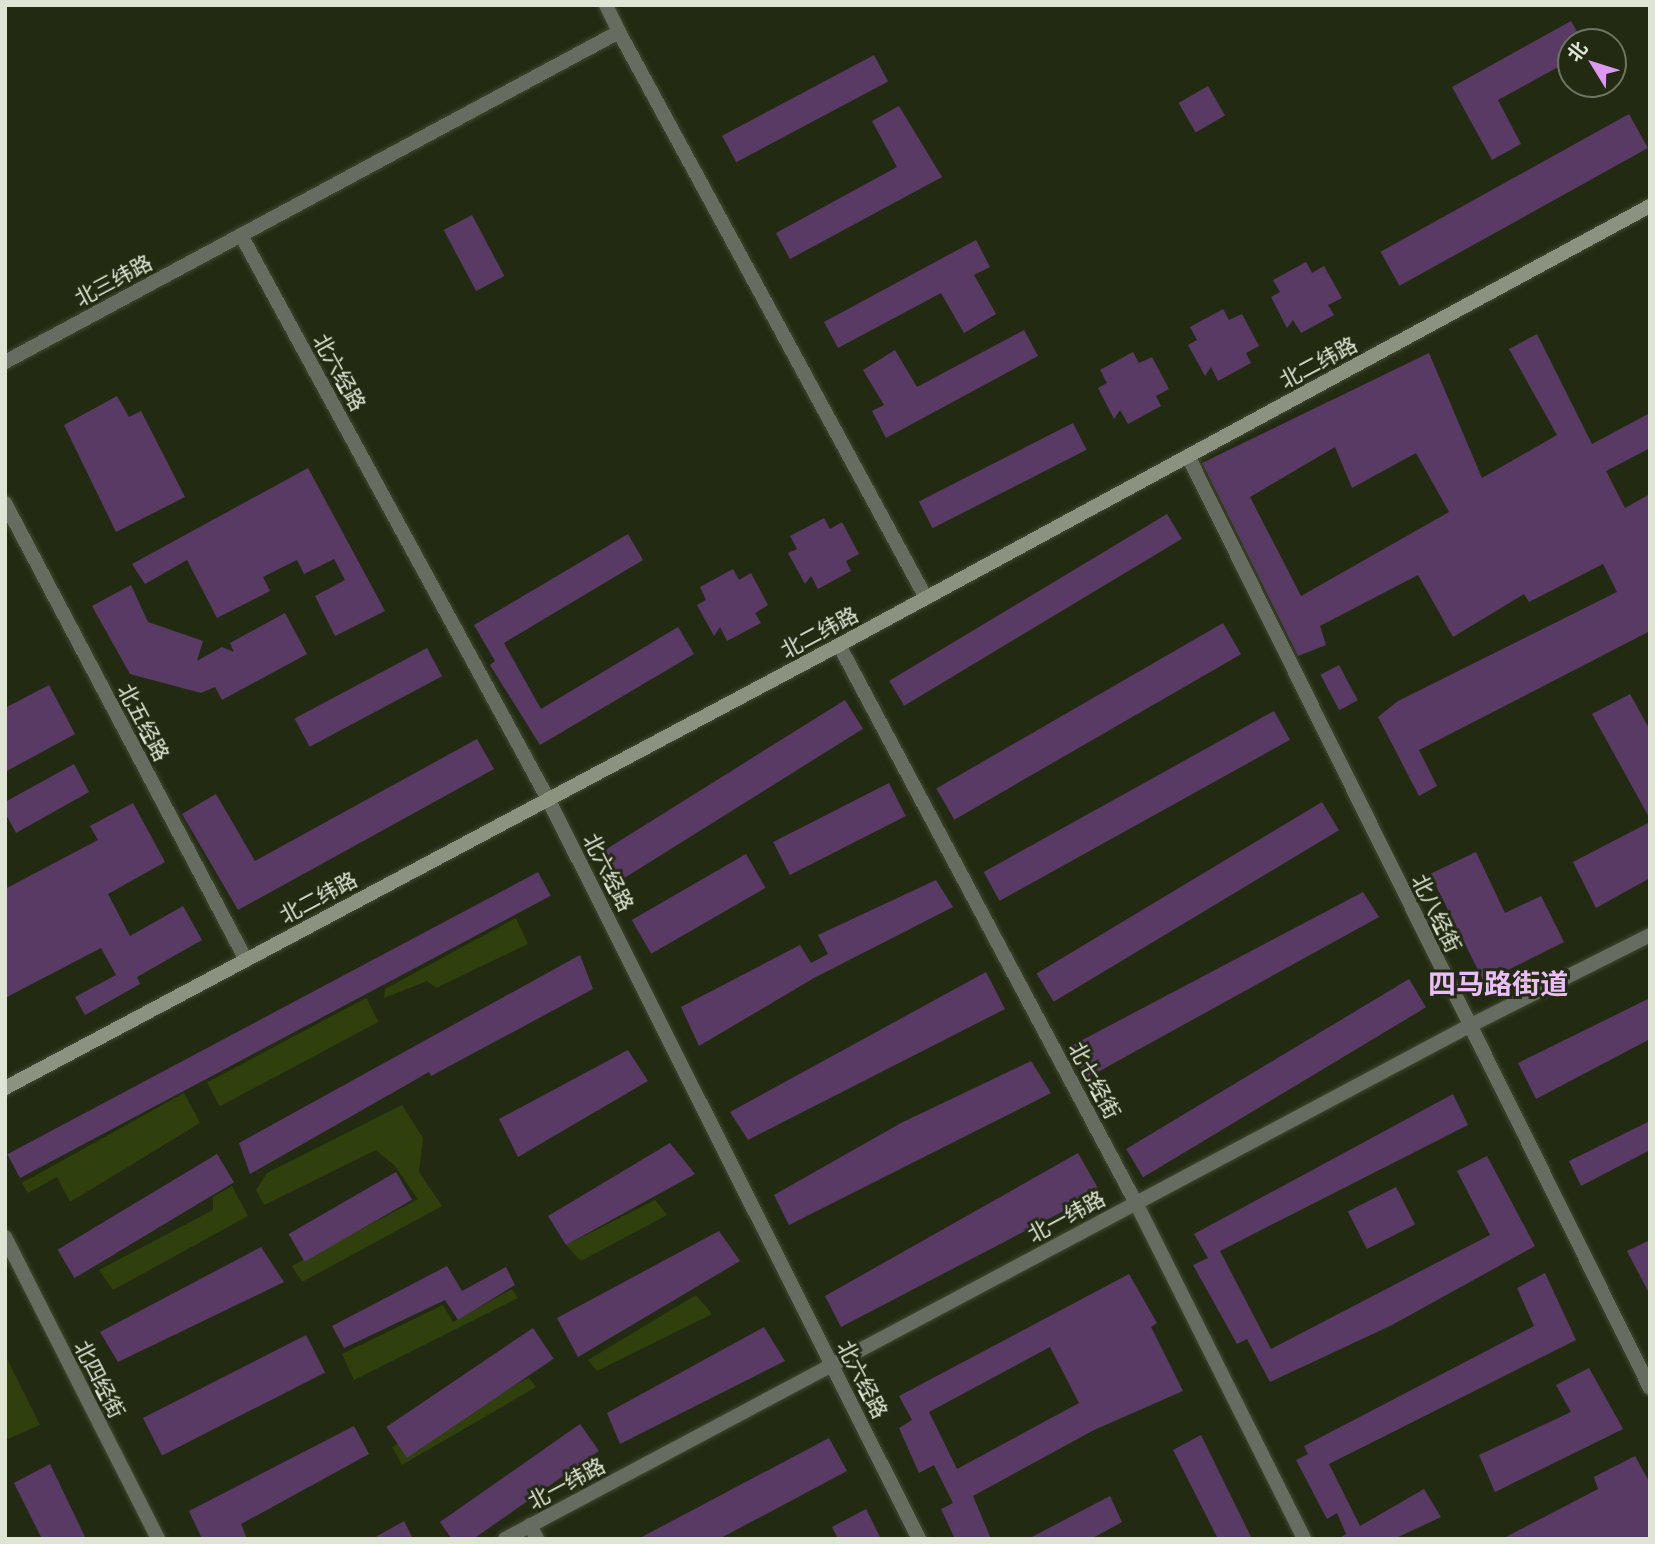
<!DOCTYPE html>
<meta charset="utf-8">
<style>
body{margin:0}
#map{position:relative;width:1655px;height:1544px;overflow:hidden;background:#222b12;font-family:"Golos Text","Noto Sans SC",sans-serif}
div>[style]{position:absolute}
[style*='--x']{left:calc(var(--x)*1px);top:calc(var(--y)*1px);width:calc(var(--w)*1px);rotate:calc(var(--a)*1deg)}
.green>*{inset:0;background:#2f400c;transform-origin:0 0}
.building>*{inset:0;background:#593a65;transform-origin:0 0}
.roads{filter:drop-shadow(0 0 2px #404931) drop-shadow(0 0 2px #404931)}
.street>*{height:14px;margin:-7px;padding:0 7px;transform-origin:7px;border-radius:7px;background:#676c60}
.secondary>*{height:14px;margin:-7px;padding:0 7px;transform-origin:7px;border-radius:7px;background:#8b9380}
span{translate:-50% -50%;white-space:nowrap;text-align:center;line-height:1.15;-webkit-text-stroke:6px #222b12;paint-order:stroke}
.street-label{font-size:21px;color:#dee5d5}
.district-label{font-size:28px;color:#ecbdfd;font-weight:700}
.frame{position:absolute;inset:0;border:7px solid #dee5d5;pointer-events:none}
.north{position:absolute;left:1557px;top:28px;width:70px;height:70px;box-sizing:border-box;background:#222b12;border:2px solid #6d7560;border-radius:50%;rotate:308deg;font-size:19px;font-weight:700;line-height:28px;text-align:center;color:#dee5d5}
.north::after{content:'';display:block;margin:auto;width:24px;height:32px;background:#dc99f4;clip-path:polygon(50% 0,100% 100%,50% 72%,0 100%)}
</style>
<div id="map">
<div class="green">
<div style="clip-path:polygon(516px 918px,528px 944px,436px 988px,427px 981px,384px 998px,385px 989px)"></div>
<div style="left:366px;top:998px;width:27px;height:180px;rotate:62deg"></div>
<div style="clip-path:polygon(184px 1093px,200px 1123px,70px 1202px,57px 1177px,28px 1193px,22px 1183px)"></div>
<div style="clip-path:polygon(402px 1105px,423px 1138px,419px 1172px,442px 1206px,302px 1282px,292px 1266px,418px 1199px,394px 1165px,376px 1150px,264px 1205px,256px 1190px,267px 1173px)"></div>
<div style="clip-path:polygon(232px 1186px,248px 1216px,113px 1290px,99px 1270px,213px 1210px,213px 1197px)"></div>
<div style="clip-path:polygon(655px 1200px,667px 1215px,581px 1261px,566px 1245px)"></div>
<div style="clip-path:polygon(512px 1289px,518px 1298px,354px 1380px,342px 1354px,443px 1305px,453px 1322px)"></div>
<div style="clip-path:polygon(696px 1295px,712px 1314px,597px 1371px,588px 1360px)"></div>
<div style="clip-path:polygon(5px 1355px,40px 1425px,5px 1440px)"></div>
<div style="clip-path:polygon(529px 1378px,536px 1387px,402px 1465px,392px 1447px)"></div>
</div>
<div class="building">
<div style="clip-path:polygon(1571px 21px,1583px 42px,1571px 42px,1571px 60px,1498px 100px,1521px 144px,1492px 160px,1452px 87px)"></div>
<div style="left:874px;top:55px;width:30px;height:172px;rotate:62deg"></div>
<div style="left:1208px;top:86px;width:34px;height:34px;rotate:60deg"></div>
<div style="clip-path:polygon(899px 106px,942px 177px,790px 259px,776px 233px,897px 167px,872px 121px)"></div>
<div style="left:1629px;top:114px;width:39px;height:284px;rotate:61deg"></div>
<div style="left:472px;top:215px;width:69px;height:32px;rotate:62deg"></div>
<div style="clip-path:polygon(976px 240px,990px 267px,974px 275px,996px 314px,964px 333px,941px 293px,838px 348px,824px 322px)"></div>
<div style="clip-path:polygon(1306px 262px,1312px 273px,1324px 266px,1342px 298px,1328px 305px,1334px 315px,1301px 333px,1293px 320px,1287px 328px,1271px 297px,1280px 292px,1273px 280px)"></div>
<div style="clip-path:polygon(1223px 309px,1229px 320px,1242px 314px,1259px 346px,1246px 353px,1251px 363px,1218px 381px,1211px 367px,1205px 376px,1188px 345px,1197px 340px,1190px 327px)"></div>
<div style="clip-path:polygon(1024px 330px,1038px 356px,886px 438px,872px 411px,884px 405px,863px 370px,895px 350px,917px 387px)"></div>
<div style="clip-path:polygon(evenodd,1537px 334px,1592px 444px,1650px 413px,1650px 448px,1606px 471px,1625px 508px,1650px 494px,1650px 631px,1419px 750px,1437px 786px,1419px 796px,1378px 717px,1398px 701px,1617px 592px,1603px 564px,1529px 602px,1524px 594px,1453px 637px,1418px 575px,1320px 626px,1326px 645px,1298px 656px,1202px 463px,1429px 353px,1482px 478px,1557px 435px,1509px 349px,1537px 334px,1335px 447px,1352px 488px,1416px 453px,1449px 512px,1301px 596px,1250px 497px,1335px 447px)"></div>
<div style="clip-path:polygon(1133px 352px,1139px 363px,1152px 357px,1169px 389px,1156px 396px,1161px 406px,1128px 424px,1120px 410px,1114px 419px,1098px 388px,1107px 383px,1100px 370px)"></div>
<div style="clip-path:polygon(117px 396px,129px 417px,141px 411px,185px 497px,116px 532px,64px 425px)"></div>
<div style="left:1073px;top:423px;width:30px;height:173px;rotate:63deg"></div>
<div style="clip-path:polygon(308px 468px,385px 611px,335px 636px,315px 596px,345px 580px,334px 559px,304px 574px,297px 560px,263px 577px,270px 591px,217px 618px,187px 560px,145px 584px,132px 564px)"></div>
<div style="left:1167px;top:514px;width:29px;height:324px;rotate:59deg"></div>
<div style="clip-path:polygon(824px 518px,830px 529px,842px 522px,859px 554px,846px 561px,851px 571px,818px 589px,811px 576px,805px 584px,788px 553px,797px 549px,790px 536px)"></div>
<div style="clip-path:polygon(628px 534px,643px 560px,504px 643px,541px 709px,678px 627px,694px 654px,540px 745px,490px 665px,495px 661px,474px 625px)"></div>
<div style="clip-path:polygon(733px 569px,739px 580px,751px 573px,768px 605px,755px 613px,761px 623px,727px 641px,720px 627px,714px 636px,697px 605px,706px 600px,700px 587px)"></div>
<div style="clip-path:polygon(131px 585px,148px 622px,203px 641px,197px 661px,222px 647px,234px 652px,230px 643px,285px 613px,307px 654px,222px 700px,215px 687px,201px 693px,130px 674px,92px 606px)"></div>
<div style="left:1223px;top:623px;width:36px;height:331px;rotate:60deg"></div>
<div style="left:427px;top:648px;width:32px;height:150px;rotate:62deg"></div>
<div style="left:1339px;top:665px;width:40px;height:21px;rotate:62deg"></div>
<div style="clip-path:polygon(49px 685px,75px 734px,5px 772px,5px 708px)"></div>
<div style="clip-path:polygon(1630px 694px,1650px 730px,1650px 819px,1592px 714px)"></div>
<div style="left:845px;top:700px;width:34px;height:289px;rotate:58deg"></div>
<div style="left:1274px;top:711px;width:33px;height:332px;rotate:61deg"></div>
<div style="clip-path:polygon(477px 739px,494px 769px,238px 910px,182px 814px,216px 794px,255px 861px)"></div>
<div style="clip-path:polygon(74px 764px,89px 792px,16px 833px,5px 813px,5px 802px)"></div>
<div style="left:889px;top:783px;width:37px;height:130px;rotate:63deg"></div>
<div style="left:1322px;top:802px;width:33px;height:333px;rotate:59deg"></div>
<div style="clip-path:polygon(133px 803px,165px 862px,108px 894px,130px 936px,183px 906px,202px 940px,137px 977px,140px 984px,85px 1015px,75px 997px,116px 975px,101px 948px,5px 998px,5px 889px,98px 840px,90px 826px)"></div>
<div style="clip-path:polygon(1650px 822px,1650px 878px,1596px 908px,1573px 862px)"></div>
<div style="clip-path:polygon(1476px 852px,1505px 913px,1541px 896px,1564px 942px,1484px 982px,1430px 874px)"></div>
<div style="left:746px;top:854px;width:39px;height:132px;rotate:60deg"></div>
<div style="left:538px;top:872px;width:27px;height:601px;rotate:62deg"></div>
<div style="clip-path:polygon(936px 880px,953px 907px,814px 978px,699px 1046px,681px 1007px,800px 945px,811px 963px,828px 954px,818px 935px)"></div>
<div style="clip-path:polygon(1363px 892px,1379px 917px,1087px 1078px,1069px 1047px)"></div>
<div style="clip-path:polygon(580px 955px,593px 989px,431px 1076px,429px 1072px,250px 1174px,239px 1143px)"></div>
<div style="clip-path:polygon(986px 972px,1005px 1009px,748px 1140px,730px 1112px)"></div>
<div style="left:1409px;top:979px;width:33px;height:330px;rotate:59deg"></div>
<div style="clip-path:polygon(1650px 998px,1650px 1039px,1536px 1099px,1518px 1063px)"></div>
<div style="clip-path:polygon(628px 1050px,648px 1081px,518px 1157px,499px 1119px)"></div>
<div style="clip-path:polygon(1031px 1061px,1051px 1093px,789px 1225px,774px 1195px,901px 1123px)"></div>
<div style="clip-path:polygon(1453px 1094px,1468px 1125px,1220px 1251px,1271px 1349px,1490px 1235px,1457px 1171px,1487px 1156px,1535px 1246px,1392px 1325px,1270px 1382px,1247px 1339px,1237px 1344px,1193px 1265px,1208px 1258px,1194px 1234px)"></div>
<div style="clip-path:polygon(1650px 1121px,1650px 1150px,1581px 1186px,1569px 1161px)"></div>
<div style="clip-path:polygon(670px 1143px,695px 1174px,566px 1245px,548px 1216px)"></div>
<div style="clip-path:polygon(1078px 1153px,1100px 1192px,841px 1327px,825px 1296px)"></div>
<div style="left:217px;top:1154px;width:33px;height:186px;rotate:59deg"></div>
<div style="left:396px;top:1172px;width:32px;height:124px;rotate:60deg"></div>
<div style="left:1396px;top:1187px;width:42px;height:54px;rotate:63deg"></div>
<div style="clip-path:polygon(719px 1231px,740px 1261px,578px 1357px,557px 1318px)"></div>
<div style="clip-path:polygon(1650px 1240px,1650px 1295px,1627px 1251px)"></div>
<div style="clip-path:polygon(261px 1247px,284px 1282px,118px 1362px,100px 1332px)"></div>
<div style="clip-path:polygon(447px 1266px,462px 1291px,506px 1267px,515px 1285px,458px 1320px,445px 1300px,344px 1348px,332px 1326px)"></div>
<div style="clip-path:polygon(1545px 1273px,1576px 1340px,1329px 1464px,1360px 1526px,1424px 1489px,1441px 1517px,1394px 1539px,1338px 1539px,1346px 1534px,1337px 1513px,1327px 1519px,1296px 1460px,1308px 1454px,1304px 1446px,1534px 1326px,1517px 1288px)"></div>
<div style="clip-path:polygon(evenodd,1129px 1274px,1157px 1323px,1151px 1327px,1183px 1391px,1094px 1430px,973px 1496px,991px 1539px,955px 1539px,941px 1509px,953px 1503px,934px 1465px,919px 1473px,899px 1428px,912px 1420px,899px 1396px,1129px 1274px,1050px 1347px,1079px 1403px,957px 1469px,929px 1412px,1050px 1347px)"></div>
<div style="clip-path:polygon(764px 1327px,785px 1361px,620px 1444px,607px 1413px)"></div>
<div style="left:533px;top:1328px;width:37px;height:177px;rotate:56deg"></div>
<div style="left:306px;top:1335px;width:42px;height:183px;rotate:63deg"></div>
<div style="clip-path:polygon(1589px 1368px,1623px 1429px,1495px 1492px,1479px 1455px,1571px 1412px,1556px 1385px)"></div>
<div style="left:580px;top:1424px;width:33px;height:171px;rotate:55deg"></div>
<div style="clip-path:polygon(354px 1426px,369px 1454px,241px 1524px,247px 1539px,202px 1539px,189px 1511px)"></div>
<div style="clip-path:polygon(1201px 1435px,1252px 1539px,1218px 1539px,1173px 1450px)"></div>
<div style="clip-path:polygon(829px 1438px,847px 1471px,719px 1539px,638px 1539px)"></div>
<div style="clip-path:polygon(1635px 1456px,1650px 1483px,1650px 1539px,1502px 1539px,1598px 1489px,1594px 1477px)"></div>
<div style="clip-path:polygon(50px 1464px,86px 1539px,42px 1539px,14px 1483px)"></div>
<div style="clip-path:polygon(1110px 1496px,1122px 1522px,1091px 1539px,1028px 1539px)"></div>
<div style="clip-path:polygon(866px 1509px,881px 1539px,838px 1539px,832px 1527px)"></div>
<div style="clip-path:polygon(404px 1521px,413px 1539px,372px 1539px)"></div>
</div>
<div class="roads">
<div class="street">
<div style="--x:606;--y:5;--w:30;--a:64"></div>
<div style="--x:241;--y:235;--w:642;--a:61.44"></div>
<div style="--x:548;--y:799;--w:828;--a:63.37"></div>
<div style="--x:5;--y:362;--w:697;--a:-28.26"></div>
<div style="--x:619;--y:32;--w:644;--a:61.52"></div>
<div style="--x:1188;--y:456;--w:1040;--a:63.63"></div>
<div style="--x:5;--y:503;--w:517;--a:62.19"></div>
<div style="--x:839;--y:645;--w:632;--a:61.98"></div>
<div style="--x:1136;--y:1203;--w:376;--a:63.4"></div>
<div style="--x:5;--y:1237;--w:339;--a:63.1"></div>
<div style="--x:530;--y:1525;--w:16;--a:63"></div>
<div style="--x:505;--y:1539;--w:1092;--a:-28.02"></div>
<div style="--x:1469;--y:1026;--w:203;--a:-26.7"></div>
</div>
<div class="secondary">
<div style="--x:5;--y:1088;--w:944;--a:-27.98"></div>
<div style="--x:839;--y:645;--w:922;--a:-28.43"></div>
</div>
</div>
<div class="street-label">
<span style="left:113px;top:280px;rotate:-28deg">北三纬路</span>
<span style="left:1318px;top:362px;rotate:-28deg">北二纬路</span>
<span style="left:340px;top:372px;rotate:61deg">北六经路</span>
<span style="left:819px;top:632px;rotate:-28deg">北二纬路</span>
<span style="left:144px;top:722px;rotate:62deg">北五经路</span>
<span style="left:609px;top:872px;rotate:63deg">北六经路</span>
<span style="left:318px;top:897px;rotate:-28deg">北二纬路</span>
<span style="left:1437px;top:913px;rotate:64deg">北八经街</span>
<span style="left:1095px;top:1080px;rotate:62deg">北七经街</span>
<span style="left:1066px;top:1216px;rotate:-28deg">北一纬路</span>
<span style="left:100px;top:1379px;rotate:63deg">北四经街</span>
<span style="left:863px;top:1379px;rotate:63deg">北六经路</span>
<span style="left:566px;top:1483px;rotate:-28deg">北一纬路</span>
</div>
<div class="district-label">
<span style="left:1498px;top:984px">四马路街道</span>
</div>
<div class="frame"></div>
<div class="north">北</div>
</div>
